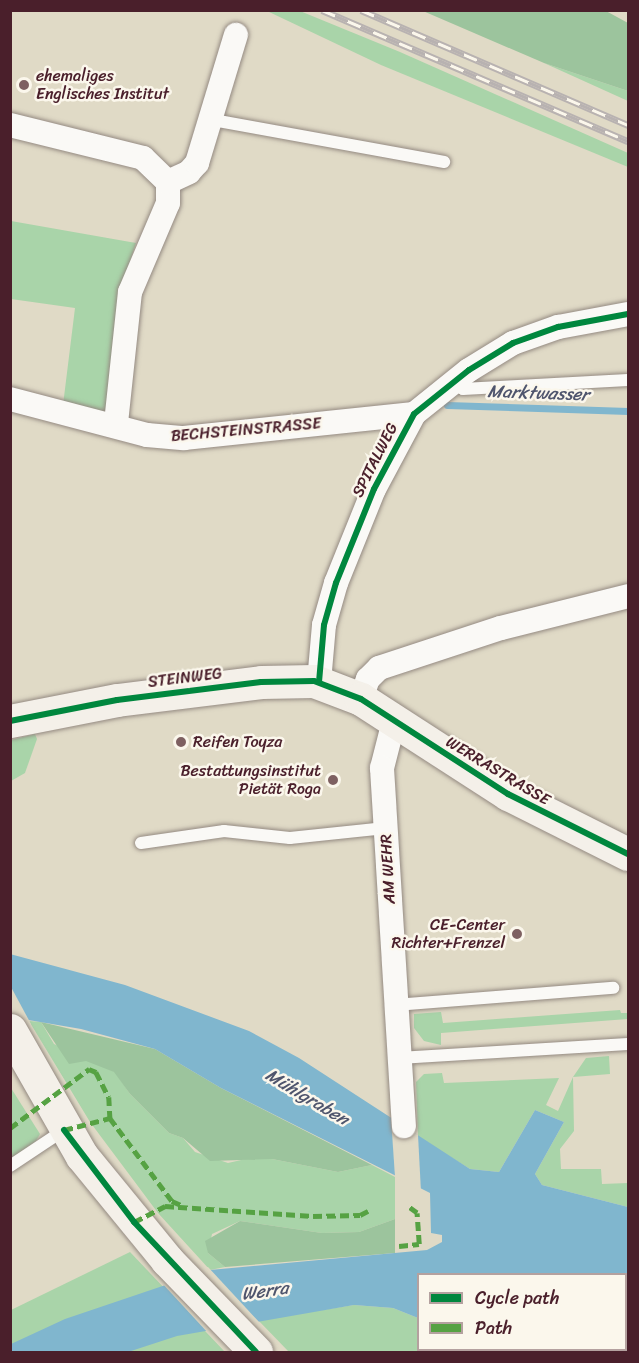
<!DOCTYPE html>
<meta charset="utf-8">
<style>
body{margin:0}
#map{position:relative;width:639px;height:1363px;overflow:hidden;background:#e0dac6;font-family:Sriracha,sans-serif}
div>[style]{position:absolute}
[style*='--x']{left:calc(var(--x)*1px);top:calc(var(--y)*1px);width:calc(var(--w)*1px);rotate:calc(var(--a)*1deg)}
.green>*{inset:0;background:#a9d4a9}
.forest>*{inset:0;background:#9cc49d}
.water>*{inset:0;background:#80b6ce}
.pier>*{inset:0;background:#e0dac6}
.stream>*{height:7px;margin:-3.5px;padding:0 3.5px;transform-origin:3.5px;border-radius:3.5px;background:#80b6ce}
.roads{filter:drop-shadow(0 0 2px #948a82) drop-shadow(0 0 2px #948a82)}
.lane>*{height:12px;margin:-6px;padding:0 6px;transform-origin:6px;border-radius:6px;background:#faf9f6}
.street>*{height:24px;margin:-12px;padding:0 12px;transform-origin:12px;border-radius:12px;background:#faf9f6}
.secondary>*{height:33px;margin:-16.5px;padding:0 16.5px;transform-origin:16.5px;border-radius:16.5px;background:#f4f0e9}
.rail>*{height:7px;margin-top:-3.5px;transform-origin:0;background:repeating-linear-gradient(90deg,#fbf7ec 0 14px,#b8b2b1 0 28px);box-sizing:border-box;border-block:2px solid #b8b2b1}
.quiet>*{height:4.5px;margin-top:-2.25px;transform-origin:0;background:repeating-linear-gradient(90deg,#56a243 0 9px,transparent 0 13.5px)}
.cycleway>*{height:6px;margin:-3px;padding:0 3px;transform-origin:3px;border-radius:3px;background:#00873e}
.dots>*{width:16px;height:16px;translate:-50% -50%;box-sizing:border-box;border:3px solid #fbf7ec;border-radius:50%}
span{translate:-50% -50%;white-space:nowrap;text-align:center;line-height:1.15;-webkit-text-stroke:5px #fbf7ec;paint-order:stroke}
.poi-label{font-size:16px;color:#4a1f2b}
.left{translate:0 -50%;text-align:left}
.right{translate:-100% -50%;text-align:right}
.street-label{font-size:16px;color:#4a1f2b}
.water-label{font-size:18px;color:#4f556d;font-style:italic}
.frame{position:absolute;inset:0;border:12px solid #4a1f2b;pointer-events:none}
.legend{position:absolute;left:417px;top:1273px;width:210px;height:78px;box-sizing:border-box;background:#fbf7ec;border:2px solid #b4a19f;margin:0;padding:8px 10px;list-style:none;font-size:18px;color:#4a1f2b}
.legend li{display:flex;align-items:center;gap:12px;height:30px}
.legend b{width:30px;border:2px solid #b4a19f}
</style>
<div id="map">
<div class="green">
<div style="clip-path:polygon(267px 11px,300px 11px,400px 52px,628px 153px,628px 167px,381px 65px)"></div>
<div style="clip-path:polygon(544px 63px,628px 91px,628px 101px)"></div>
<div style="clip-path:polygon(11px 221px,136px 243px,123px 283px,110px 415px,63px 405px,75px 308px,11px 299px)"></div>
<div style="clip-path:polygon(35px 734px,37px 739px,25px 773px,11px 781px,11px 740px)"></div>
<div style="clip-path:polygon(620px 1010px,621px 1013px,628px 1013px,628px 1019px,441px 1033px,441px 1045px,424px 1041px,414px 1028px,414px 1014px,441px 1012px,443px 1023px)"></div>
<div style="clip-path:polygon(29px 1021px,41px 1022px,54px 1044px,115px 1072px,130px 1094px,169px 1133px,183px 1138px,195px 1152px,228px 1163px,250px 1158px,272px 1159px,338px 1172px,372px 1165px,395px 1177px,395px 1219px,359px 1232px,322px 1233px,240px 1221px,212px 1234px,208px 1253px,225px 1267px,210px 1270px,158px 1213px,90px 1122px)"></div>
<div style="clip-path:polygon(609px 1056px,610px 1074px,573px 1077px,574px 1131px,560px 1149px,561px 1169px,601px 1169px,602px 1184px,628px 1183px,628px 1207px,542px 1185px,535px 1174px,564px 1122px,535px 1110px,499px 1172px,470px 1169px,418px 1137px,416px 1082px,424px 1074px,442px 1073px,444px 1083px,559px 1078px,546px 1105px,558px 1111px,573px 1077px,586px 1058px)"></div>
<div style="clip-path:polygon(11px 1088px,40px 1134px,36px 1141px,11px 1158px)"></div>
<div style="clip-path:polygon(130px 1252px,225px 1352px,11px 1352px,11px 1310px)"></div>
<div style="clip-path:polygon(354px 1305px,393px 1308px,418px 1318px,418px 1350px,626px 1350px,626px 1331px,628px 1352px,289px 1352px,258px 1320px)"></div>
</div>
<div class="forest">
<div style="clip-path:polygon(423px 11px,606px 11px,628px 23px,628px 91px,544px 63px)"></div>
<div style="clip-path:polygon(41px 1022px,155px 1049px,221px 1088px,372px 1165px,338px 1172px,272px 1159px,210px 1161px,183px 1138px,169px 1133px,130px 1094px,114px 1072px,86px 1061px,69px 1064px)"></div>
<div style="clip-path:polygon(395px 1219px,395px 1253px,225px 1267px,208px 1253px,205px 1241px,240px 1221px,322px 1233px,359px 1232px)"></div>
</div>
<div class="water">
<div style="clip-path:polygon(10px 954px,125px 985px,249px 1031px,299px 1058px,470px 1169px,499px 1172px,535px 1110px,564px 1122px,535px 1174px,542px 1185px,628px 1207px,628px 1332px,626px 1274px,418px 1274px,418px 1318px,393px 1308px,354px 1305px,177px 1336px,128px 1352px,11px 1352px,11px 1344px,65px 1319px,210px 1270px,427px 1250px,442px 1242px,442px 1235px,431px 1233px,430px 1193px,221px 1088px,155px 1049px,81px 1029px,11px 1017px)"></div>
</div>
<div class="pier">
<div style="clip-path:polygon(11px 987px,31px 1024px,10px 1021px)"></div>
<div style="clip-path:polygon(391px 1118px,418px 1135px,421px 1192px,395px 1177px)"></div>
<div style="clip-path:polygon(208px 1267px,260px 1323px,208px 1333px,161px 1282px)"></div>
</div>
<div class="stream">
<div style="--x:447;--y:405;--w:181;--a:1.9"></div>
</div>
<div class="roads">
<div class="lane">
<div style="--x:213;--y:120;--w:235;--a:10.3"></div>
<div style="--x:454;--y:382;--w:11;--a:38"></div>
<div style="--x:463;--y:389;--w:165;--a:-3.1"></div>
<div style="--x:141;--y:843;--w:84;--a:-8.2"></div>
<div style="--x:224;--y:831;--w:66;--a:6.1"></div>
<div style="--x:290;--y:838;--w:96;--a:-6"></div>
<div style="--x:395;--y:1005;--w:219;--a:-4.5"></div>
<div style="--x:399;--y:1058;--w:229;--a:-3.5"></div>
<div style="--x:10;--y:1166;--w:65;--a:-33.7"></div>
</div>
<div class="street">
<div style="--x:10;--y:125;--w:137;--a:13.9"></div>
<div style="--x:143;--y:158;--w:35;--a:44"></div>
<div style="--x:168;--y:182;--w:21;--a:90"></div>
<div style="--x:168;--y:203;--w:97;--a:113.1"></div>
<div style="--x:130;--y:292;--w:133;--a:96.1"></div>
<div style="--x:168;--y:182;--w:23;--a:-25"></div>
<div style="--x:189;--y:172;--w:12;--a:-48"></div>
<div style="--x:197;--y:163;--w:134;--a:-73.1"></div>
<div style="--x:10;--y:399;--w:142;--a:14.7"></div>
<div style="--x:147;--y:435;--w:37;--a:5"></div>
<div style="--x:184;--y:438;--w:231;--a:-6"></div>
<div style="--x:319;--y:682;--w:57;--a:-85"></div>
<div style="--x:324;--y:625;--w:44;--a:-74.1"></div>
<div style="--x:336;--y:583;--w:101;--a:-68"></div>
<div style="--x:374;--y:489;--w:85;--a:-61.9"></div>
<div style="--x:414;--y:414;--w:70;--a:-38.7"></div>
<div style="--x:469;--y:370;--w:52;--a:-31.5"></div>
<div style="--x:513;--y:343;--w:48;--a:-19.6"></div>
<div style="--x:558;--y:327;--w:71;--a:-10.5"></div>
<div style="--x:361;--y:699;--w:21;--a:-71"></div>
<div style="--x:368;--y:679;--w:16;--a:-45"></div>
<div style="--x:379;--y:668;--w:128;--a:-18.2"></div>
<div style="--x:501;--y:628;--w:131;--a:-14.1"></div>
<div style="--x:394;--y:721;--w:49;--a:104.3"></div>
<div style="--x:382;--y:768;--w:359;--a:86.5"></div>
</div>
<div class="secondary">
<div style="--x:10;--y:721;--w:109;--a:-11.1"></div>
<div style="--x:117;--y:700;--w:145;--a:-7.1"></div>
<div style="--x:261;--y:682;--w:53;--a:-1.1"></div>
<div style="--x:314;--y:681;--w:50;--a:21"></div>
<div style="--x:361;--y:699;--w:175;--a:32.9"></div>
<div style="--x:508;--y:794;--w:134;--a:26.6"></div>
<div style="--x:10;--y:1030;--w:145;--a:60.3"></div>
<div style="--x:82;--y:1156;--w:134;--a:50.7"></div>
<div style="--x:167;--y:1260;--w:128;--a:45.9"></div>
</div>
</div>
<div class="rail">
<div style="--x:322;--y:10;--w:333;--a:23.2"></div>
<div style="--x:361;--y:10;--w:291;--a:23.3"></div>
</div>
<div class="quiet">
<div style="--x:10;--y:1128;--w:99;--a:-36.8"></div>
<div style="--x:89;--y:1069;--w:8;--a:23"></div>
<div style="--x:96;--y:1072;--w:28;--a:63"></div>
<div style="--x:109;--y:1097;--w:21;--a:87"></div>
<div style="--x:110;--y:1118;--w:104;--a:53.2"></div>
<div style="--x:172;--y:1201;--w:10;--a:24"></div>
<div style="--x:64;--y:1130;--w:48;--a:-14.6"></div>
<div style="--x:134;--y:1222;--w:35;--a:-27"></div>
<div style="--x:165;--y:1206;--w:148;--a:3.9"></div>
<div style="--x:313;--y:1216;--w:47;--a:-1.2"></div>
<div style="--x:360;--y:1215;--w:9;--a:-27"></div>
<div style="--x:399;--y:1246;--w:20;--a:-6"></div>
<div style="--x:419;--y:1244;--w:31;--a:-94"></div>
<div style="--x:417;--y:1213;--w:9;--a:-144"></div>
</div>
<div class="cycleway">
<div style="--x:319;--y:682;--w:57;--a:-85"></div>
<div style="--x:324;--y:625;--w:44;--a:-74.1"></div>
<div style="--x:336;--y:583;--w:101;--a:-68"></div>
<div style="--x:374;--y:489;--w:85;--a:-61.9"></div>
<div style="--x:414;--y:414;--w:70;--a:-38.7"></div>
<div style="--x:469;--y:370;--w:52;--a:-31.5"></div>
<div style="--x:513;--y:343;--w:48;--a:-19.6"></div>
<div style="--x:558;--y:327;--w:71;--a:-10.5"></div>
<div style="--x:10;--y:721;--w:109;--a:-11.1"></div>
<div style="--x:117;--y:700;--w:145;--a:-7.1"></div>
<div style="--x:261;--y:682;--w:53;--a:-1.1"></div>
<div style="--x:314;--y:681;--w:50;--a:21"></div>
<div style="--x:361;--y:699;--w:175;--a:32.9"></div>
<div style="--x:508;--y:794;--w:134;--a:26.6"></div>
<div style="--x:64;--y:1130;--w:116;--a:52.7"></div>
<div style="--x:134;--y:1222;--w:178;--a:46.8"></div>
</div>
<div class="dots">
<div style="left:24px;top:85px;background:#7e6061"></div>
<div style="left:181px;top:742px;background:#7e6061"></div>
<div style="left:333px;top:780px;background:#7e6061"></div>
<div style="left:517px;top:934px;background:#7e6061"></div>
</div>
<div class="poi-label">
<span class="left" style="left:36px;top:85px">ehemaliges<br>Englisches Institut</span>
<span class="left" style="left:193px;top:742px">Reifen Toyza</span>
<span class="right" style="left:321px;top:780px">Bestattungsinstitut<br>Pietät Roga</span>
<span class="right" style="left:505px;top:934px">CE-Center<br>Richter+Frenzel</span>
</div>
<div class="street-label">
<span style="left:246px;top:430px;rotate:-5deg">BECHSTEINSTRASSE</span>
<span style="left:375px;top:460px;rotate:-63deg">SPITALWEG</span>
<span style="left:185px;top:678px;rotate:-7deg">STEINWEG</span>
<span style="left:498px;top:771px;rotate:31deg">WERRASTRASSE</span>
<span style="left:388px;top:869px;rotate:-93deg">AM WEHR</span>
</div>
<div class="water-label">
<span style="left:538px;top:393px;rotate:2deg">Marktwasser</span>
<span style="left:307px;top:1097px;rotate:31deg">Mühlgraben</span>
<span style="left:265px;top:1291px;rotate:-8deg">Werra</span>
</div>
<div class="frame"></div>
<ul class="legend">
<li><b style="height:8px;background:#00873e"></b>Cycle path</li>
<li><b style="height:8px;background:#56a243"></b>Path</li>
</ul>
</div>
